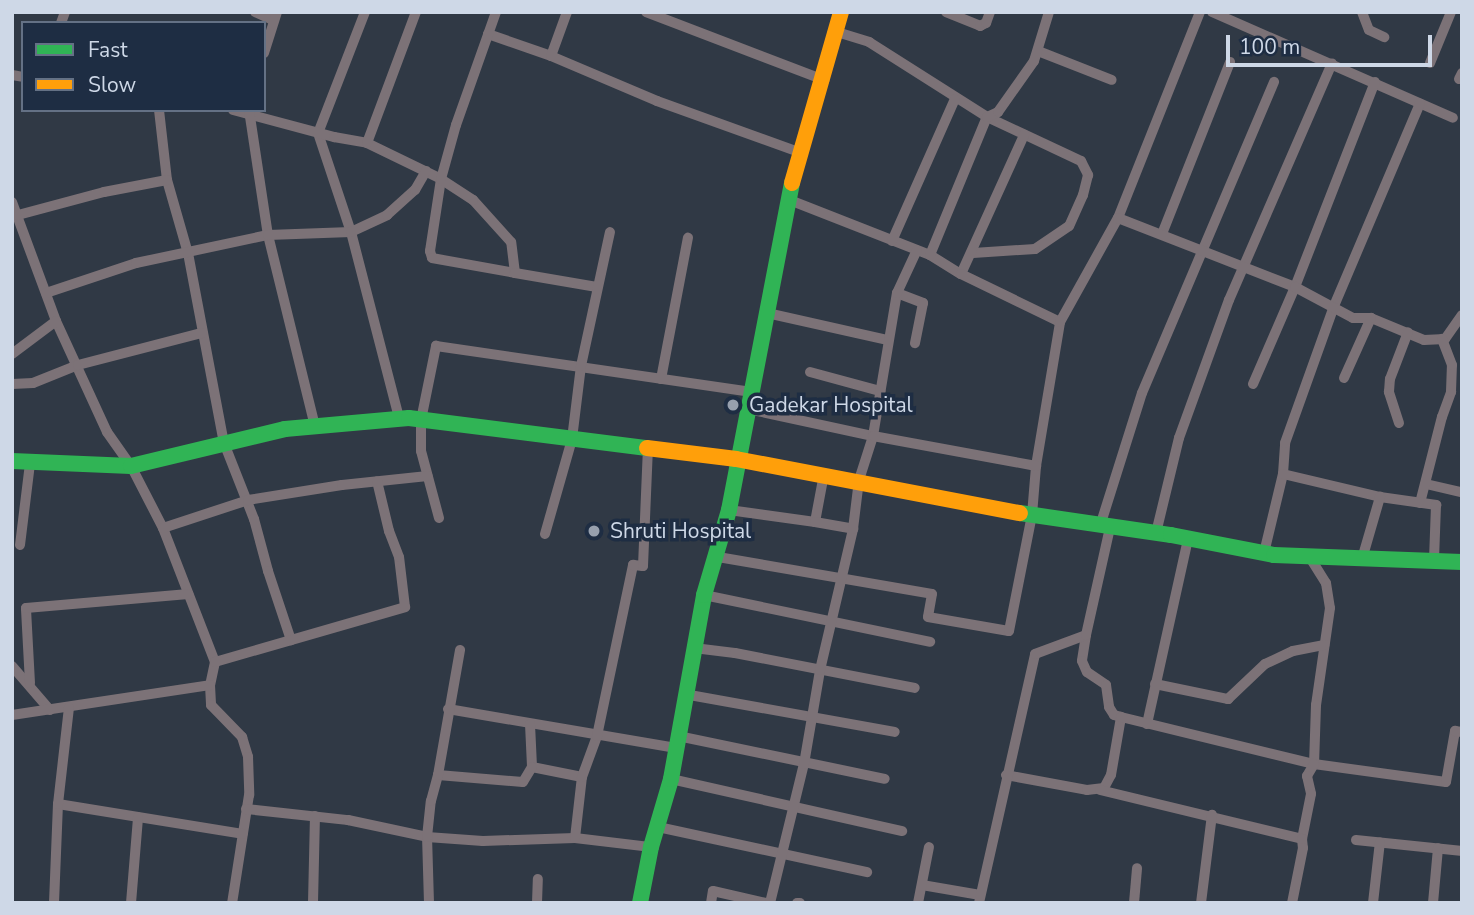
<!DOCTYPE html>
<style>
body{margin:0}
#map{position:relative;width:1474px;height:915px;overflow:hidden;background:#303945;font-family:"Nunito Sans",sans-serif}
div>[style]{position:absolute}
[style*='--x']{left:calc(var(--x)*1px);top:calc(var(--y)*1px);width:calc(var(--w)*1px);rotate:calc(var(--a)*1deg)}
.street>*{height:10px;margin:-5px;padding:0 5px;transform-origin:5px;border-radius:5px;background:#7c7277}
.fast>*{height:16px;margin:-8px;padding:0 8px;transform-origin:8px;border-radius:8px;background:#30b455}
.slow>*{height:16px;margin:-8px;padding:0 8px;transform-origin:8px;border-radius:8px;background:#ff9f0a}
.dots>*{width:19px;height:19px;translate:-50% -50%;box-sizing:border-box;border:4px solid #1e2d43;border-radius:50%}
span{translate:-50% -50%;white-space:nowrap;text-align:center;line-height:1.15;-webkit-text-stroke:7px #1e2d43;paint-order:stroke}
.poi-label{font-size:21px;color:#ced8e7}
.left{translate:0 -50%;text-align:left}
.frame{position:absolute;inset:0;border:14px solid #ced8e7;pointer-events:none}
.legend{position:absolute;left:21px;top:21px;width:245px;height:91px;box-sizing:border-box;background:#1e2d43;border:2px solid #647185;margin:0;padding:9px 12px;list-style:none;font-size:21px;color:#ced8e7}
.legend li{display:flex;align-items:center;gap:14px;height:35px}
.legend b{width:35px;border:2px solid #647185}
.scale{position:absolute;left:1226px;top:35px;width:206px;height:32px;box-sizing:border-box;border:4px solid #ced8e7;border-top:0;padding-left:9px;font-size:21px;line-height:24px;white-space:nowrap;color:#ced8e7;-webkit-text-stroke:5px #1e2d43;paint-order:stroke}
</style>
<div id="map">
<div class="street">
<div style="--x:255;--y:12;--w:20;--a:24"></div>
<div style="--x:365;--y:12;--w:130;--a:111.2"></div>
<div style="--x:318;--y:133;--w:104;--a:71.6"></div>
<div style="--x:351;--y:232;--w:191;--a:75.5"></div>
<div style="--x:646;--y:12;--w:191;--a:20.9"></div>
<div style="--x:946;--y:12;--w:37;--a:22"></div>
<div style="--x:980;--y:26;--w:7;--a:-27"></div>
<div style="--x:986;--y:23;--w:12;--a:-70"></div>
<div style="--x:1212;--y:12;--w:263;--a:23.7"></div>
<div style="--x:1362;--y:12;--w:19;--a:69"></div>
<div style="--x:1369;--y:30;--w:17;--a:25"></div>
<div style="--x:61;--y:23;--w:12;--a:-70"></div>
<div style="--x:837;--y:32;--w:34;--a:17"></div>
<div style="--x:869;--y:42;--w:140;--a:32.4"></div>
<div style="--x:987;--y:117;--w:104;--a:25.1"></div>
<div style="--x:1081;--y:161;--w:16;--a:63"></div>
<div style="--x:1088;--y:175;--w:21;--a:104"></div>
<div style="--x:1083;--y:195;--w:34;--a:114"></div>
<div style="--x:1069;--y:226;--w:41;--a:145.9"></div>
<div style="--x:1035;--y:249;--w:62;--a:176.3"></div>
<div style="--x:488;--y:34;--w:67;--a:19.2"></div>
<div style="--x:551;--y:56;--w:115;--a:23"></div>
<div style="--x:657;--y:101;--w:151;--a:19.8"></div>
<div style="--x:1038;--y:51;--w:79;--a:21.4"></div>
<div style="--x:264;--y:53;--w:43;--a:-72.4"></div>
<div style="--x:551;--y:56;--w:47;--a:-70"></div>
<div style="--x:1430;--y:63;--w:55;--a:-67.6"></div>
<div style="--x:12;--y:75;--w:11;--a:10"></div>
<div style="--x:1459;--y:79;--w:7;--a:-63"></div>
<div style="--x:159;--y:110;--w:70;--a:83.5"></div>
<div style="--x:167;--y:180;--w:76;--a:74"></div>
<div style="--x:188;--y:253;--w:193;--a:79.3"></div>
<div style="--x:224;--y:443;--w:82;--a:68.5"></div>
<div style="--x:254;--y:519;--w:54;--a:74.9"></div>
<div style="--x:268;--y:571;--w:73;--a:71.6"></div>
<div style="--x:233;--y:110;--w:105;--a:15"></div>
<div style="--x:334;--y:137;--w:34;--a:10"></div>
<div style="--x:367;--y:143;--w:82;--a:25.9"></div>
<div style="--x:441;--y:179;--w:73;--a:98.7"></div>
<div style="--x:430;--y:251;--w:7;--a:74"></div>
<div style="--x:432;--y:258;--w:84;--a:10.2"></div>
<div style="--x:515;--y:273;--w:31;--a:-97"></div>
<div style="--x:511;--y:242;--w:57;--a:-132.1"></div>
<div style="--x:473;--y:200;--w:38;--a:-147"></div>
<div style="--x:441;--y:179;--w:56;--a:-74.5"></div>
<div style="--x:456;--y:125;--w:120;--a:-70.5"></div>
<div style="--x:249;--y:110;--w:126;--a:81.4"></div>
<div style="--x:268;--y:235;--w:197;--a:76.2"></div>
<div style="--x:367;--y:143;--w:140;--a:-69.5"></div>
<div style="--x:787;--y:199;--w:154;--a:21.4"></div>
<div style="--x:930;--y:255;--w:36;--a:32"></div>
<div style="--x:961;--y:274;--w:153;--a:-65.6"></div>
<div style="--x:12;--y:202;--w:127;--a:69.7"></div>
<div style="--x:56;--y:321;--w:122;--a:65.3"></div>
<div style="--x:107;--y:432;--w:42;--a:54.8"></div>
<div style="--x:131;--y:466;--w:70;--a:62.7"></div>
<div style="--x:163;--y:528;--w:144;--a:68.8"></div>
<div style="--x:215;--y:662;--w:24;--a:102"></div>
<div style="--x:210;--y:685;--w:20;--a:87"></div>
<div style="--x:211;--y:705;--w:45;--a:45.9"></div>
<div style="--x:242;--y:737;--w:21;--a:73"></div>
<div style="--x:248;--y:757;--w:38;--a:88"></div>
<div style="--x:249;--y:795;--w:109;--a:98.9"></div>
<div style="--x:18;--y:215;--w:89;--a:-15"></div>
<div style="--x:104;--y:192;--w:64;--a:-10.8"></div>
<div style="--x:1118;--y:218;--w:222;--a:-68.3"></div>
<div style="--x:1162;--y:234;--w:185;--a:-68.4"></div>
<div style="--x:892;--y:241;--w:155;--a:-66.1"></div>
<div style="--x:930;--y:255;--w:149;--a:-67.6"></div>
<div style="--x:987;--y:117;--w:12;--a:-24"></div>
<div style="--x:998;--y:112;--w:62;--a:-54.8"></div>
<div style="--x:1034;--y:61;--w:51;--a:-73"></div>
<div style="--x:515;--y:273;--w:83;--a:9.7"></div>
<div style="--x:961;--y:274;--w:110;--a:25.9"></div>
<div style="--x:46;--y:293;--w:95;--a:-18.4"></div>
<div style="--x:136;--y:263;--w:135;--a:-12"></div>
<div style="--x:268;--y:235;--w:83;--a:-2.1"></div>
<div style="--x:351;--y:232;--w:40;--a:-25"></div>
<div style="--x:387;--y:215;--w:38;--a:-42"></div>
<div style="--x:415;--y:190;--w:22;--a:-60"></div>
<div style="--x:897;--y:293;--w:28;--a:21"></div>
<div style="--x:923;--y:303;--w:41;--a:101.3"></div>
<div style="--x:767;--y:313;--w:124;--a:12.6"></div>
<div style="--x:12;--y:354;--w:55;--a:-36.9"></div>
<div style="--x:810;--y:372;--w:73;--a:15.2"></div>
<div style="--x:1344;--y:378;--w:66;--a:-65.8"></div>
<div style="--x:1371;--y:318;--w:57;--a:22.5"></div>
<div style="--x:1424;--y:340;--w:21;--a:-3"></div>
<div style="--x:1445;--y:339;--w:29;--a:-55"></div>
<div style="--x:661;--y:379;--w:144;--a:-79.2"></div>
<div style="--x:12;--y:384;--w:21;--a:-3"></div>
<div style="--x:33;--y:383;--w:48;--a:-21.8"></div>
<div style="--x:78;--y:365;--w:128;--a:-14.5"></div>
<div style="--x:1253;--y:384;--w:106;--a:-66.6"></div>
<div style="--x:1295;--y:287;--w:220;--a:-68.7"></div>
<div style="--x:748;--y:409;--w:128;--a:12.2"></div>
<div style="--x:873;--y:436;--w:145;--a:-80.5"></div>
<div style="--x:897;--y:293;--w:47;--a:-65.1"></div>
<div style="--x:1399;--y:423;--w:33;--a:-108"></div>
<div style="--x:1389;--y:392;--w:13;--a:-86"></div>
<div style="--x:1390;--y:379;--w:50;--a:-69"></div>
<div style="--x:1283;--y:474;--w:31;--a:-86"></div>
<div style="--x:1285;--y:443;--w:145;--a:-70.3"></div>
<div style="--x:1334;--y:306;--w:220;--a:-67"></div>
<div style="--x:1426;--y:484;--w:37;--a:13"></div>
<div style="--x:1420;--y:503;--w:89;--a:-75.7"></div>
<div style="--x:1442;--y:417;--w:27;--a:-70"></div>
<div style="--x:1451;--y:392;--w:27;--a:-88"></div>
<div style="--x:1452;--y:365;--w:28;--a:-111"></div>
<div style="--x:729;--y:510;--w:87;--a:7.9"></div>
<div style="--x:815;--y:522;--w:49;--a:-79.4"></div>
<div style="--x:439;--y:518;--w:69;--a:-105"></div>
<div style="--x:421;--y:451;--w:31;--a:-90"></div>
<div style="--x:421;--y:420;--w:76;--a:-78.5"></div>
<div style="--x:436;--y:346;--w:319;--a:8.3"></div>
<div style="--x:815;--y:522;--w:39;--a:10"></div>
<div style="--x:1100;--y:526;--w:139;--a:-72.5"></div>
<div style="--x:1142;--y:393;--w:338;--a:-67"></div>
<div style="--x:163;--y:528;--w:89;--a:-18.2"></div>
<div style="--x:248;--y:500;--w:95;--a:-9.1"></div>
<div style="--x:342;--y:485;--w:86;--a:-6"></div>
<div style="--x:1156;--y:533;--w:98;--a:-76.4"></div>
<div style="--x:1179;--y:438;--w:147;--a:-70.1"></div>
<div style="--x:1229;--y:300;--w:258;--a:-66.5"></div>
<div style="--x:545;--y:534;--w:99;--a:-74.1"></div>
<div style="--x:572;--y:439;--w:74;--a:-83"></div>
<div style="--x:581;--y:366;--w:137;--a:-77.8"></div>
<div style="--x:20;--y:545;--w:83;--a:-83"></div>
<div style="--x:1264;--y:553;--w:81;--a:-76.5"></div>
<div style="--x:1283;--y:474;--w:100;--a:13.3"></div>
<div style="--x:1380;--y:497;--w:57;--a:8.1"></div>
<div style="--x:1436;--y:505;--w:54;--a:92.1"></div>
<div style="--x:1309;--y:556;--w:32;--a:58"></div>
<div style="--x:1326;--y:583;--w:25;--a:81"></div>
<div style="--x:1330;--y:608;--w:98;--a:98.2"></div>
<div style="--x:1316;--y:705;--w:59;--a:91.9"></div>
<div style="--x:1314;--y:764;--w:133;--a:7.8"></div>
<div style="--x:1446;--y:782;--w:52;--a:-80"></div>
<div style="--x:1455;--y:731;--w:7;--a:8"></div>
<div style="--x:718;--y:557;--w:217;--a:9.8"></div>
<div style="--x:932;--y:594;--w:23;--a:100"></div>
<div style="--x:928;--y:617;--w:82;--a:9.8"></div>
<div style="--x:1009;--y:631;--w:118;--a:-78.8"></div>
<div style="--x:1032;--y:515;--w:49;--a:-85.3"></div>
<div style="--x:1036;--y:466;--w:146;--a:-80.5"></div>
<div style="--x:1060;--y:322;--w:119;--a:-60.9"></div>
<div style="--x:1118;--y:218;--w:190;--a:21.3"></div>
<div style="--x:1295;--y:287;--w:66;--a:28.1"></div>
<div style="--x:1353;--y:318;--w:18;--a:0"></div>
<div style="--x:1362;--y:559;--w:65;--a:-73.8"></div>
<div style="--x:704;--y:595;--w:231;--a:11.7"></div>
<div style="--x:1086;--y:635;--w:26;--a:99"></div>
<div style="--x:1082;--y:661;--w:12;--a:66"></div>
<div style="--x:1087;--y:672;--w:23;--a:34"></div>
<div style="--x:1106;--y:685;--w:22;--a:82"></div>
<div style="--x:1109;--y:707;--w:9;--a:58"></div>
<div style="--x:1114;--y:715;--w:7;--a:16"></div>
<div style="--x:694;--y:648;--w:41;--a:7"></div>
<div style="--x:735;--y:653;--w:183;--a:11"></div>
<div style="--x:215;--y:662;--w:198;--a:-16.1"></div>
<div style="--x:405;--y:607;--w:50;--a:-96.8"></div>
<div style="--x:399;--y:557;--w:28;--a:-111"></div>
<div style="--x:389;--y:531;--w:51;--a:-103.5"></div>
<div style="--x:12;--y:666;--w:58;--a:49.2"></div>
<div style="--x:30;--y:683;--w:75;--a:-93.1"></div>
<div style="--x:26;--y:608;--w:163;--a:-4.9"></div>
<div style="--x:1155;--y:684;--w:75;--a:11.6"></div>
<div style="--x:1228;--y:699;--w:51;--a:-43.4"></div>
<div style="--x:1265;--y:664;--w:31;--a:-25"></div>
<div style="--x:1293;--y:651;--w:32;--a:-11"></div>
<div style="--x:684;--y:694;--w:214;--a:10.2"></div>
<div style="--x:448;--y:709;--w:230;--a:9.7"></div>
<div style="--x:12;--y:715;--w:200;--a:-8.6"></div>
<div style="--x:530;--y:724;--w:43;--a:87.3"></div>
<div style="--x:532;--y:767;--w:51;--a:11.3"></div>
<div style="--x:1147;--y:724;--w:189;--a:-77.5"></div>
<div style="--x:678;--y:736;--w:211;--a:11.7"></div>
<div style="--x:438;--y:775;--w:85;--a:4.7"></div>
<div style="--x:523;--y:782;--w:17;--a:-59"></div>
<div style="--x:1006;--y:775;--w:82;--a:10.5"></div>
<div style="--x:1087;--y:790;--w:17;--a:-7"></div>
<div style="--x:1104;--y:788;--w:15;--a:-62"></div>
<div style="--x:1111;--y:775;--w:59;--a:-80.2"></div>
<div style="--x:1121;--y:717;--w:199;--a:13.7"></div>
<div style="--x:1314;--y:764;--w:14;--a:120"></div>
<div style="--x:1307;--y:776;--w:18;--a:77"></div>
<div style="--x:1311;--y:794;--w:46;--a:101.3"></div>
<div style="--x:671;--y:779;--w:237;--a:12.7"></div>
<div style="--x:1100;--y:790;--w:208;--a:13.6"></div>
<div style="--x:1302;--y:839;--w:9;--a:84"></div>
<div style="--x:1303;--y:848;--w:56;--a:101.3"></div>
<div style="--x:58;--y:804;--w:187;--a:9.2"></div>
<div style="--x:246;--y:809;--w:103;--a:6.2"></div>
<div style="--x:348;--y:820;--w:81;--a:12.1"></div>
<div style="--x:427;--y:837;--w:56;--a:4.1"></div>
<div style="--x:483;--y:841;--w:92;--a:-1.9"></div>
<div style="--x:575;--y:838;--w:77;--a:6.8"></div>
<div style="--x:658;--y:827;--w:214;--a:12.2"></div>
<div style="--x:575;--y:838;--w:61;--a:-83.5"></div>
<div style="--x:582;--y:777;--w:44;--a:-69.9"></div>
<div style="--x:597;--y:736;--w:175;--a:-78.1"></div>
<div style="--x:633;--y:565;--w:10;--a:6"></div>
<div style="--x:643;--y:566;--w:119;--a:-87.6"></div>
<div style="--x:1356;--y:840;--w:107;--a:5.9"></div>
<div style="--x:922;--y:885;--w:59;--a:9.8"></div>
<div style="--x:54;--y:903;--w:99;--a:-87.7"></div>
<div style="--x:58;--y:804;--w:97;--a:-83.5"></div>
<div style="--x:131;--y:903;--w:86;--a:-85.3"></div>
<div style="--x:313;--y:903;--w:87;--a:-88.7"></div>
<div style="--x:429;--y:903;--w:66;--a:-91.7"></div>
<div style="--x:427;--y:837;--w:36;--a:-84"></div>
<div style="--x:431;--y:801;--w:27;--a:-75"></div>
<div style="--x:438;--y:775;--w:127;--a:-80"></div>
<div style="--x:537;--y:903;--w:24;--a:-88"></div>
<div style="--x:711;--y:903;--w:12;--a:-81"></div>
<div style="--x:713;--y:891;--w:54;--a:12.8"></div>
<div style="--x:770;--y:903;--w:143;--a:-76.3"></div>
<div style="--x:804;--y:764;--w:95;--a:-80.3"></div>
<div style="--x:820;--y:670;--w:145;--a:-76.8"></div>
<div style="--x:853;--y:529;--w:49;--a:-83"></div>
<div style="--x:859;--y:480;--w:46;--a:-72.3"></div>
<div style="--x:873;--y:436;--w:166;--a:10.4"></div>
<div style="--x:797;--y:903;--w:3;--a:0"></div>
<div style="--x:918;--y:903;--w:57;--a:-78.9"></div>
<div style="--x:979;--y:903;--w:255;--a:-77.3"></div>
<div style="--x:1035;--y:654;--w:54;--a:-20.4"></div>
<div style="--x:1086;--y:635;--w:110;--a:-77.4"></div>
<div style="--x:1134;--y:903;--w:35;--a:-85"></div>
<div style="--x:1201;--y:903;--w:89;--a:-82.9"></div>
<div style="--x:1373;--y:903;--w:61;--a:-83.5"></div>
<div style="--x:1433;--y:903;--w:55;--a:-84.8"></div>
</div>
<div class="fast">
<div style="--x:12;--y:461;--w:119;--a:2.4"></div>
<div style="--x:131;--y:466;--w:158;--a:-13.5"></div>
<div style="--x:285;--y:429;--w:124;--a:-5.1"></div>
<div style="--x:409;--y:418;--w:240;--a:7.2"></div>
<div style="--x:1020;--y:513;--w:153;--a:8.3"></div>
<div style="--x:1171;--y:535;--w:105;--a:11"></div>
<div style="--x:1274;--y:555;--w:188;--a:2.1"></div>
<div style="--x:640;--y:903;--w:57;--a:-78.9"></div>
<div style="--x:651;--y:847;--w:71;--a:-73.6"></div>
<div style="--x:671;--y:779;--w:187;--a:-79.8"></div>
<div style="--x:704;--y:595;--w:89;--a:-73.6"></div>
<div style="--x:729;--y:510;--w:333;--a:-79.1"></div>
</div>
<div class="slow">
<div style="--x:792;--y:183;--w:178;--a:-74"></div>
<div style="--x:647;--y:448;--w:90;--a:7"></div>
<div style="--x:736;--y:459;--w:289;--a:10.8"></div>
</div>
<div class="dots">
<div style="left:733px;top:405px;background:#97a0ae"></div>
<div style="left:594px;top:531px;background:#97a0ae"></div>
</div>
<div class="poi-label">
<span class="left" style="left:749px;top:405px">Gadekar Hospital</span>
<span class="left" style="left:610px;top:531px">Shruti Hospital</span>
</div>
<div class="frame"></div>
<ul class="legend">
<li><b style="height:9px;background:#30b455"></b>Fast</li>
<li><b style="height:9px;background:#ff9f0a"></b>Slow</li>
</ul>
<div class="scale">100 m</div>
</div>
